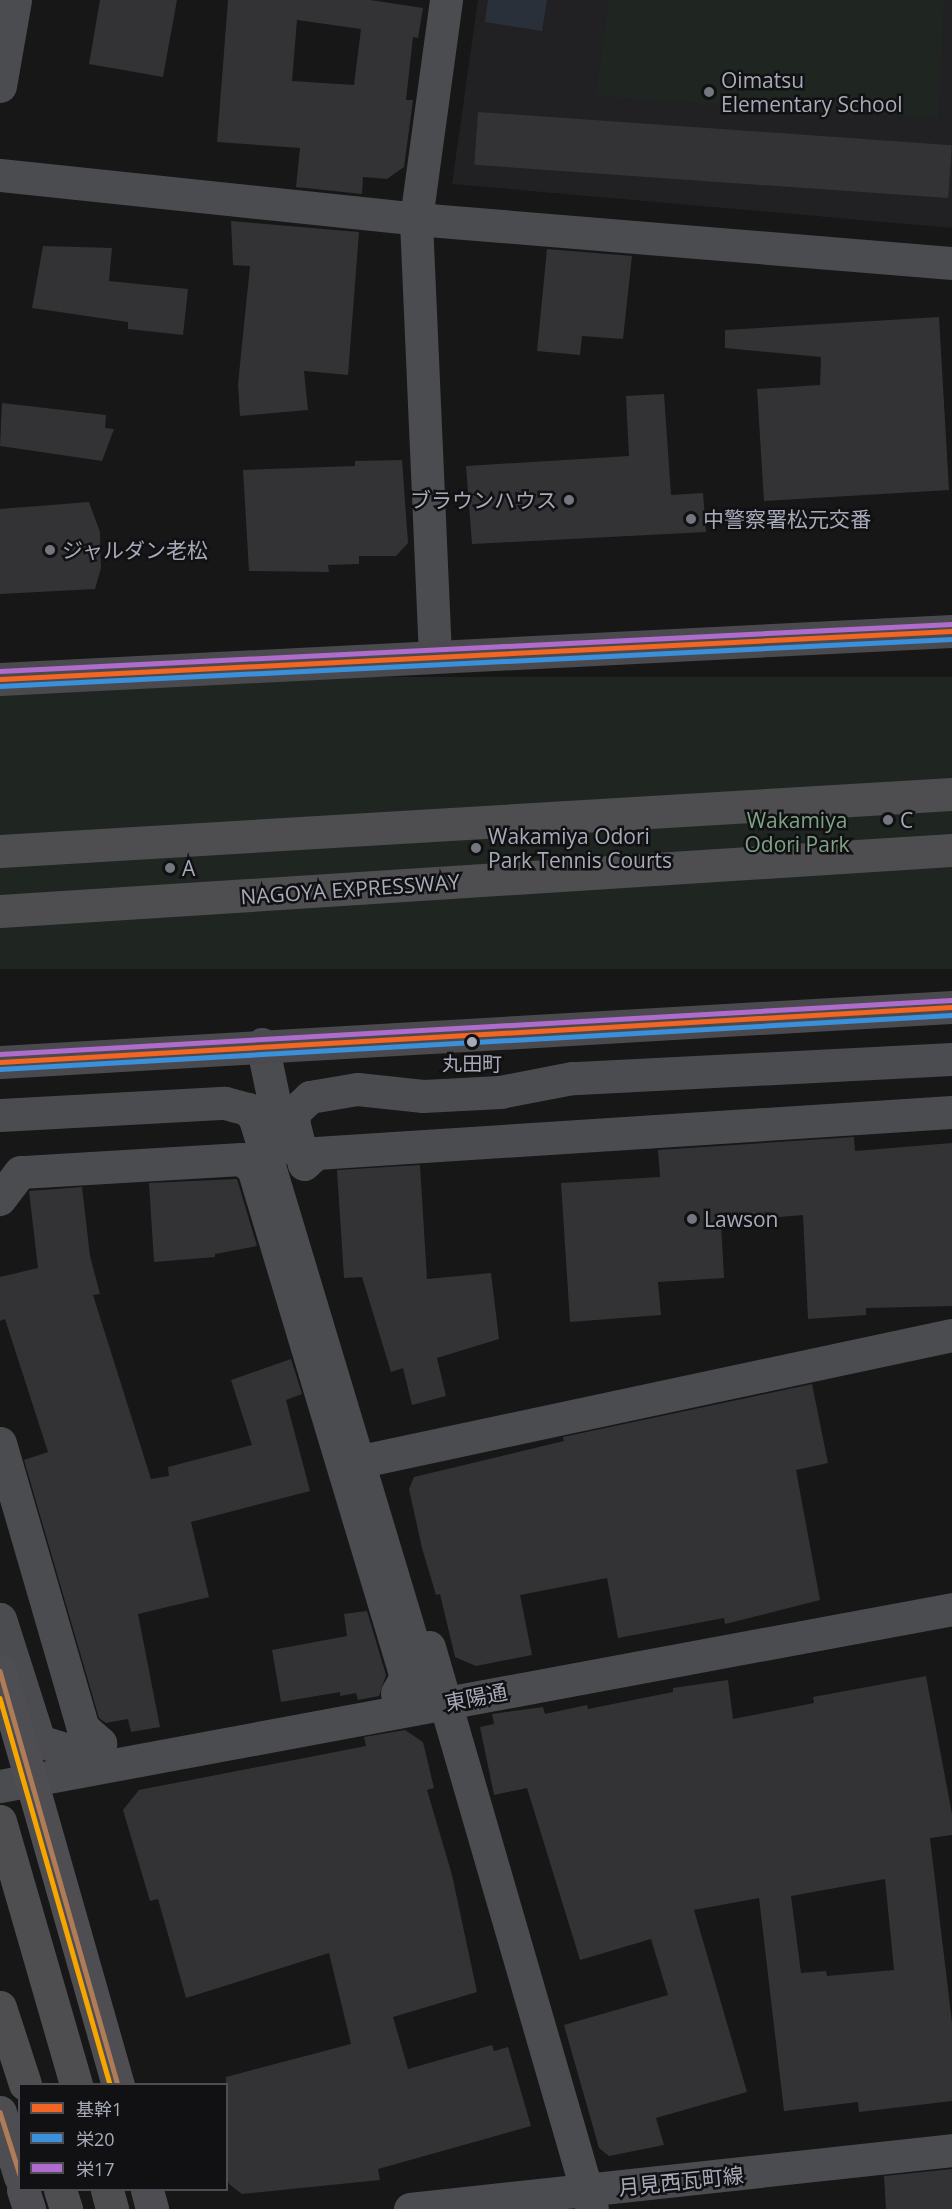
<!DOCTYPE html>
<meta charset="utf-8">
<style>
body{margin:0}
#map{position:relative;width:952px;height:2209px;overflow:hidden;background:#171717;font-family:"Open Sans","Noto Sans JP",sans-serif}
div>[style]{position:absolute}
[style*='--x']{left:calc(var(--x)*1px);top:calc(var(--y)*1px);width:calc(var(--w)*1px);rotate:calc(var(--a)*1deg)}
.built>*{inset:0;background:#212123}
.green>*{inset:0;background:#1f2621;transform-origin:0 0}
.water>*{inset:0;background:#293039}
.building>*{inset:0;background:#333335;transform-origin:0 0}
.street>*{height:33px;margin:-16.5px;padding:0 16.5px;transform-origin:16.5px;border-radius:16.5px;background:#4b4c50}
.secondary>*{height:33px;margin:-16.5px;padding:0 16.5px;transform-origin:16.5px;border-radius:16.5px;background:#4a4a4e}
.primary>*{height:33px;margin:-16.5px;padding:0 16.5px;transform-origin:16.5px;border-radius:16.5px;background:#4d4d52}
.highway>*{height:33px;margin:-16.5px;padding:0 16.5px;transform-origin:16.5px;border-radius:16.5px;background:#4e4e51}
.bus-1>*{height:4.5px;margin:-2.25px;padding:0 2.25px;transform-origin:2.25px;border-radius:2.25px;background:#f26522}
.bus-2>*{height:4.5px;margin:-2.25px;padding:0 2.25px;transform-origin:2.25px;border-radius:2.25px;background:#3a90db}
.bus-3>*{height:4.5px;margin:-2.25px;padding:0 2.25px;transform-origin:2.25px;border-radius:2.25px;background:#b06ccc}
.bus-4>*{height:4.5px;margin:-2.25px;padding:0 2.25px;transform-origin:2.25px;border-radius:2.25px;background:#b07c57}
.bus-5>*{height:4.5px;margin:-2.25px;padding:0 2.25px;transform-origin:2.25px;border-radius:2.25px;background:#f7a600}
.dots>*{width:16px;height:16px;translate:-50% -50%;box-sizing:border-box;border:3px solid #111113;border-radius:50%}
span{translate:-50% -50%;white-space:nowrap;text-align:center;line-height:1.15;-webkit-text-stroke:5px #111113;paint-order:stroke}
.bus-label{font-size:20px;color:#a7aab8}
.poi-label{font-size:21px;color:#a7aab8}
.left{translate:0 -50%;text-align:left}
.right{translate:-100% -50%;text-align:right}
.park-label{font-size:21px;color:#7ea485}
.street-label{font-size:21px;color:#a7aab8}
.legend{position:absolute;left:18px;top:2083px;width:210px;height:108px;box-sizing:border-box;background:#111113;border:2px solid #4d4e55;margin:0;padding:8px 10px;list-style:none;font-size:18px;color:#a7aab8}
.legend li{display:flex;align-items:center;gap:12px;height:30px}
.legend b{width:30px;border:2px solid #4d4e55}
</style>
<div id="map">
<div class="built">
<div style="clip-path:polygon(478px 0,952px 0,952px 228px,452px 184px)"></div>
</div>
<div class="green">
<div style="clip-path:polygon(609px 0,944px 0,938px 118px,596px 96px)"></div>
<div style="left:952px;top:677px;width:292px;height:954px;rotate:90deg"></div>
</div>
<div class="water">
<div style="clip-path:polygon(488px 0,547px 0,542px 31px,485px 22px)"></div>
</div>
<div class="building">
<div style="clip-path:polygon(100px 0,177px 0,163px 77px,89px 64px)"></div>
<div style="clip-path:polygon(evenodd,228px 0,370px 0,423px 8px,418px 38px,413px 37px,406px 100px,413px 100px,404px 167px,387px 179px,363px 177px,362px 194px,296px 187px,300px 148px,217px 142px,228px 0,297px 20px,361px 29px,354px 85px,292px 81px,297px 20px)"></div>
<div style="left:478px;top:112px;width:475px;height:53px;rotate:4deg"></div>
<div style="clip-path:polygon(231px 221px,359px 232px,348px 375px,304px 371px,308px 410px,240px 416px,238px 384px,250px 266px,233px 265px)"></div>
<div style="clip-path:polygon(43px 246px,112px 248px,109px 281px,188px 289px,183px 335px,128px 329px,128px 322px,32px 308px)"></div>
<div style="clip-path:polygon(547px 249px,632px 256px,623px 339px,582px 336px,580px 355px,537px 351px)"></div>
<div style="clip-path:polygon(939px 317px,949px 490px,764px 501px,757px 389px,820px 385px,821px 357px,725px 348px,725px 330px)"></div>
<div style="clip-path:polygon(664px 394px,671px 495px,703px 493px,706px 532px,472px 544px,466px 466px,629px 456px,626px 396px)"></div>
<div style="clip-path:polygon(2px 403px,106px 415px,105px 428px,114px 429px,102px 461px,0 446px)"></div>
<div style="clip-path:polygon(402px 460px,408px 543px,396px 556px,359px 556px,359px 564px,328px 565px,329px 572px,249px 571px,243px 470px,355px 466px,355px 461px)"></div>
<div style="clip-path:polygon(89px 502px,100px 532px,101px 568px,95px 589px,0 594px,0 509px)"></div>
<div style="clip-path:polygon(854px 1137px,855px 1151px,952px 1143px,952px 1306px,866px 1308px,866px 1315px,808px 1319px,803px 1215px,721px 1222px,724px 1278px,658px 1282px,661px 1315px,570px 1322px,561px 1183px,660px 1177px,658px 1150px)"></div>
<div style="clip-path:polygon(420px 1165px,427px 1279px,491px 1273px,499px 1339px,437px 1358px,446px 1396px,412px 1405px,403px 1368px,391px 1372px,362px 1277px,344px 1278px,337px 1170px)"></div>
<div style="clip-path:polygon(237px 1179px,257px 1246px,215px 1254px,215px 1257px,154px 1262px,149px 1183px)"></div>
<div style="clip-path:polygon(82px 1187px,90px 1256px,100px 1294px,93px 1295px,151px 1479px,169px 1476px,168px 1467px,252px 1445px,231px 1380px,291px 1359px,302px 1394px,286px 1400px,310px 1491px,191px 1522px,209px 1597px,138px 1614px,160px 1727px,131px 1732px,128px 1719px,106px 1723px,99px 1718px,24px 1460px,48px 1452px,5px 1319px,0 1321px,0 1277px,38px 1268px,29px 1191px)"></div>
<div style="clip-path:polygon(812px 1384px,828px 1463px,796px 1470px,820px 1600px,725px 1624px,724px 1618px,618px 1638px,607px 1578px,520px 1595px,532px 1655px,476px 1666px,455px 1657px,440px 1594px,436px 1595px,422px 1548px,409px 1489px,414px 1477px,564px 1441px,563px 1437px)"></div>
<div style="clip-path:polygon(367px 1611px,386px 1675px,379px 1696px,358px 1700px,356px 1693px,340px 1696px,340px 1692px,281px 1702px,272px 1650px,347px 1636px,344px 1614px)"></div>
<div style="clip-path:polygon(evenodd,926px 1676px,952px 1814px,952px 1835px,930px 1838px,952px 2023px,952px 2101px,859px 2112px,858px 2102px,784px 2111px,759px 1898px,694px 1910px,747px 2092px,656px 2118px,664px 2145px,609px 2156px,599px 2148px,564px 2025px,668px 1995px,651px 1939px,580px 1960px,527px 1788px,494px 1795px,480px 1727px,494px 1724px,492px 1714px,543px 1707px,545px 1714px,587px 1705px,588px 1709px,673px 1692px,673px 1688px,728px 1680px,733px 1719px,814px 1703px,813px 1697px,926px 1676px,885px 1879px,894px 1970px,827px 1976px,826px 1971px,801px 1973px,791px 1896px,885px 1879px)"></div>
<div style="clip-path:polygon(405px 1730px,423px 1742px,434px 1788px,427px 1790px,452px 1875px,477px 1992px,393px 2017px,408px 2069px,492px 2045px,494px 2051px,508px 2047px,531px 2126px,378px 2169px,380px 2180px,242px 2194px,229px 2184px,226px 2175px,226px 2077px,351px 2044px,329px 1953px,186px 1998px,158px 1899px,150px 1901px,123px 1810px,139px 1790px,366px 1746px,364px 1737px)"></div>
<div style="clip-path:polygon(952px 2169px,952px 2209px,886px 2209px,884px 2176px)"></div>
</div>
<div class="street">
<div style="--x:0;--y:86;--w:87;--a:-80.1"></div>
<div style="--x:0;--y:175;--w:418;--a:6"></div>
<div style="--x:416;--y:219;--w:538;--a:4.69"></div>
<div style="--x:435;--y:656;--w:437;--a:-92.5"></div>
<div style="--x:416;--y:219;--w:221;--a:-82.2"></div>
<div style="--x:262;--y:1044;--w:106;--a:78.1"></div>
<div style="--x:952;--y:1059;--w:380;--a:177.1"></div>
<div style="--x:572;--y:1078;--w:73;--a:169"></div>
<div style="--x:500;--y:1092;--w:77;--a:177"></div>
<div style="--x:423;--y:1096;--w:66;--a:-173.9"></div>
<div style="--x:357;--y:1089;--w:48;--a:170.3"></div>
<div style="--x:310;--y:1097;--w:21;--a:137"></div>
<div style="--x:295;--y:1111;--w:10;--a:101"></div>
<div style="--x:293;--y:1121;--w:44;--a:75.7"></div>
<div style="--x:304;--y:1164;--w:16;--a:-43"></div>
<div style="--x:316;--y:1153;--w:637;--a:-3.69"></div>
<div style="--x:0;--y:1115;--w:225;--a:-3.1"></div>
<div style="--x:225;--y:1103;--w:24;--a:15"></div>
<div style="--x:248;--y:1109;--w:12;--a:55"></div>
<div style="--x:255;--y:1119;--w:576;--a:73.26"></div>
<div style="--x:421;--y:1671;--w:14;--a:98"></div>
<div style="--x:419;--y:1685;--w:23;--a:160"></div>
<div style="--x:397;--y:1693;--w:18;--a:-61"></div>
<div style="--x:406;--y:1677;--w:531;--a:-106.73"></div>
<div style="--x:253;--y:1168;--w:15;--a:-143"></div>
<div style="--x:241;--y:1159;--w:221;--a:176.6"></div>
<div style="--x:20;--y:1172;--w:34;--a:127"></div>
<div style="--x:0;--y:1443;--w:297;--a:73.8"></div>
<div style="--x:83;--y:1728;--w:23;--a:41"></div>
<div style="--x:100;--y:1743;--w:36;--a:170"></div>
<div style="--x:65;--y:1749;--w:27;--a:-163"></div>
<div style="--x:39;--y:1741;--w:128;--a:-107.7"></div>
<div style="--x:371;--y:1459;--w:594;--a:-12.05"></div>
<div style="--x:429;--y:1647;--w:585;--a:73.83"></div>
<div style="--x:0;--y:1786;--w:968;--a:-10.53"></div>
<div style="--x:410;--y:2209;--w:545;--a:-6.21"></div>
</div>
<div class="secondary">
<div style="--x:0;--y:679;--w:953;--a:-2.89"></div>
<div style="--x:0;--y:1062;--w:954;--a:-3.31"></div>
</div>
<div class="primary">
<div style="--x:0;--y:1671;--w:430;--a:74.1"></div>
<div style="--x:0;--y:2112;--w:68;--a:72.9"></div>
<div style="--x:23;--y:2190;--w:20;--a:72"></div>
<div style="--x:147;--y:2190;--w:20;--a:75"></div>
</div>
<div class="highway">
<div style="--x:0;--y:851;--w:954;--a:-3.43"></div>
<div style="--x:0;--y:911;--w:954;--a:-3.67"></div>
<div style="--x:0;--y:1821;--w:274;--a:73.9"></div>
<div style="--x:0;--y:2007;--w:81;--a:72"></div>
<div style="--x:60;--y:2190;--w:20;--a:72"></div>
<div style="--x:107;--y:2190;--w:20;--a:75"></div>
</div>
<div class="bus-1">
<div style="--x:0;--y:679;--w:953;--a:-2.89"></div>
<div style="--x:0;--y:1062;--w:954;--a:-3.31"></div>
</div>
<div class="bus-2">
<div style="--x:0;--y:686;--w:953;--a:-2.83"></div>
<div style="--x:0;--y:1069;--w:954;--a:-3.25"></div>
</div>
<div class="bus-3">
<div style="--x:0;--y:671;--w:953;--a:-2.83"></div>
<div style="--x:0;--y:1054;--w:954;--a:-3.25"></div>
</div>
<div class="bus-4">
<div style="--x:0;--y:1671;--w:430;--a:74.1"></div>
<div style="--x:0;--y:2112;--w:66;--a:72.4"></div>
</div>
<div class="bus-5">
<div style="--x:0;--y:1698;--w:401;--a:74.1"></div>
</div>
<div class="dots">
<div style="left:709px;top:92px;background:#757780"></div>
<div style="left:569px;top:500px;background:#757780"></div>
<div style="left:691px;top:519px;background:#757780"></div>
<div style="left:50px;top:550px;background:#757780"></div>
<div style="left:888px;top:820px;background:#757780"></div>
<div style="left:476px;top:848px;background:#757780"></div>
<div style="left:170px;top:868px;background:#757780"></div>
<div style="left:472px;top:1042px;background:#a7aab8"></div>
<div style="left:692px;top:1219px;background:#757780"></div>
</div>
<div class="bus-label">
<span style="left:472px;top:1063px">丸田町</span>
</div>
<div class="poi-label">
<span class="left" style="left:721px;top:92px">Oimatsu<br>Elementary School</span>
<span class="right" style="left:557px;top:500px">ブラウンハウス</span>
<span class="left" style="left:703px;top:519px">中警察署松元交番</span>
<span class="left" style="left:62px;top:550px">ジャルダン老松</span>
<span class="left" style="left:900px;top:820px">C</span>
<span class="left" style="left:488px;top:848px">Wakamiya Odori<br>Park Tennis Courts</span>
<span class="left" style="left:182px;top:868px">A</span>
<span class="left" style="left:704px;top:1219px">Lawson</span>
</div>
<div class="park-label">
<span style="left:797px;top:832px">Wakamiya<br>Odori Park</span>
</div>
<div class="street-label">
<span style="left:350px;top:889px;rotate:-4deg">NAGOYA EXPRESSWAY</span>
<span style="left:476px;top:1697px;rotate:-11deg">東陽通</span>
<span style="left:681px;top:2181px;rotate:-6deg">月見西瓦町線</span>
</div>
<ul class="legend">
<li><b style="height:8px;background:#f26522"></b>基幹1</li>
<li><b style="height:8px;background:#3a90db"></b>栄20</li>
<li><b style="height:8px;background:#b06ccc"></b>栄17</li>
</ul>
</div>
